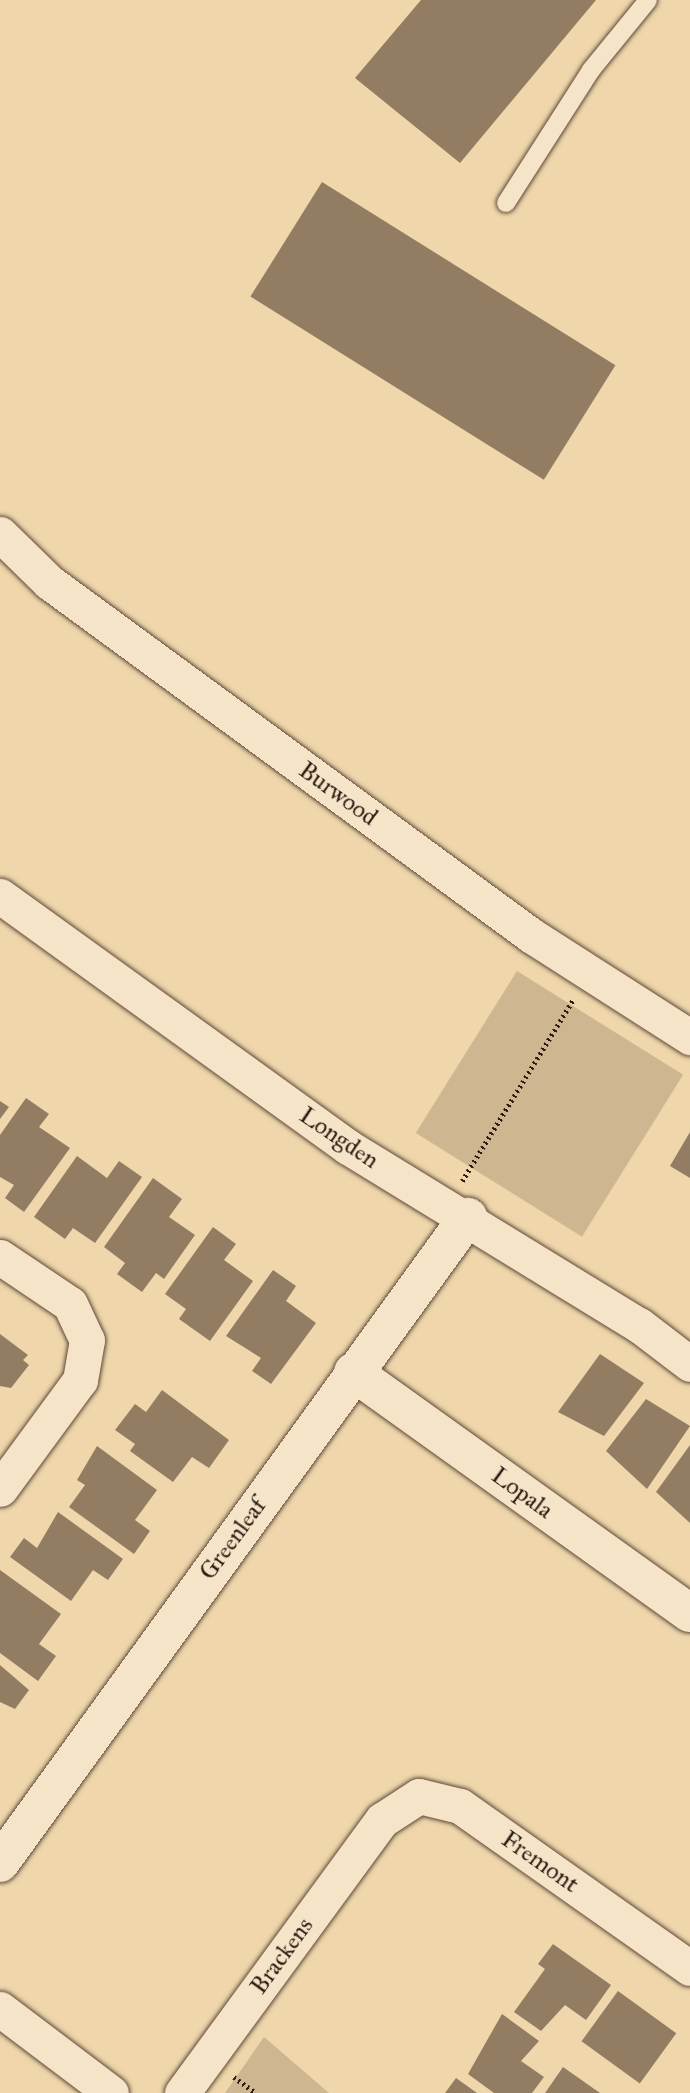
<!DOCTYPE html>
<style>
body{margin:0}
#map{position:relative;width:690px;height:2093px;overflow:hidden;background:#efd6ab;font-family:"IM FELL Great Primer",serif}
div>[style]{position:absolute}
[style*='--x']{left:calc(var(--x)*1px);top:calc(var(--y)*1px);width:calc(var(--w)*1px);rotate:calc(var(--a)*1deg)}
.green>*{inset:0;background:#ceb691;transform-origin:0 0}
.building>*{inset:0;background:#927d62;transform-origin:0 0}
.path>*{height:4.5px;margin-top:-2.25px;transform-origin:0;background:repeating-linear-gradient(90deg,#2e1c13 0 2px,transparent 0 5.5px)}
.roads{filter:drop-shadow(0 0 2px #5e4a39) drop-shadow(0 0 2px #5e4a39)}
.service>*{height:18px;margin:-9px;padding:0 9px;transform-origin:9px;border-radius:9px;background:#f5e4c8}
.minor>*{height:35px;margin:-17.5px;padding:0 17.5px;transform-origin:17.5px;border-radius:17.5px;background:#f5e4c8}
.tertiary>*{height:38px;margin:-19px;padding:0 19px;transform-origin:19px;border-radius:19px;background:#f5e4c8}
span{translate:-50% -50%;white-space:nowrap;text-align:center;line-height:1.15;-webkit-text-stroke:5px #f5e4c8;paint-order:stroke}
.street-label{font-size:24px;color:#2e1c13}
</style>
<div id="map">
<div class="green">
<div style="left:517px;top:971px;width:196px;height:191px;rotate:32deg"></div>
<div style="clip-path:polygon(264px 2037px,329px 2093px,225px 2093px)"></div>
</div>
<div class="building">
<div style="clip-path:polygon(421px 0,596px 0,460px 163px,355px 78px)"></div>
<div style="left:322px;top:182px;width:346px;height:135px;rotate:32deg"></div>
<div style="clip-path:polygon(26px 1098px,49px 1114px,39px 1127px,70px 1148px,24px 1212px,5px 1198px,14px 1185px,0 1177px,0 1135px)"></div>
<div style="clip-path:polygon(0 1101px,9px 1107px,0 1119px)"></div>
<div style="clip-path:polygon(690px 1132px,690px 1178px,670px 1166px)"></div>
<div style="clip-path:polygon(77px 1156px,107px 1178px,119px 1161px,142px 1177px,95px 1243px,73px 1228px,65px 1239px,34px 1217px)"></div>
<div style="clip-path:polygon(153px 1178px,182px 1199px,169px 1217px,195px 1235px,164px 1279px,156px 1273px,142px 1292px,117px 1274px,125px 1263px,104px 1247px)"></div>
<div style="clip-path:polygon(213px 1227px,236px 1244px,224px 1260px,253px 1281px,210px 1341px,179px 1319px,186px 1309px,165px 1294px)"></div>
<div style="clip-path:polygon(273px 1270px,296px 1286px,286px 1301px,316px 1323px,271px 1384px,252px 1371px,261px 1358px,226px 1336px)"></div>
<div style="clip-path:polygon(0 1334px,28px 1355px,23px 1360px,29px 1365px,11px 1388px,0 1386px)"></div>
<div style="clip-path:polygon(600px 1354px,644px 1383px,604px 1436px,558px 1412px)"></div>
<div style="clip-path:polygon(162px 1390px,229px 1440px,209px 1468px,192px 1457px,173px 1482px,130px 1451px,135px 1444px,115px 1430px,135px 1404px,146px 1412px)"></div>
<div style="clip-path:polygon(646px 1399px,690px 1426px,647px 1489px,606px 1451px)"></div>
<div style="clip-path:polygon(690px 1445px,690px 1523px,656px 1492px)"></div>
<div style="clip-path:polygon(97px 1446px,157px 1490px,135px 1520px,150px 1531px,134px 1554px,69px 1507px,85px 1485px,77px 1480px)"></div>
<div style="clip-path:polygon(58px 1512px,123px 1559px,108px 1580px,93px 1570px,71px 1601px,10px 1557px,24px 1538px,37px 1548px)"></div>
<div style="clip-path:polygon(0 1570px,61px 1614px,39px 1644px,56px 1656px,38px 1681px,0 1653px)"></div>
<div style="clip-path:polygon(0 1665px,29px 1690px,15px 1709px,0 1702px)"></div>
<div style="clip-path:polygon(553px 1944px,611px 1985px,586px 2020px,565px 2005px,541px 2031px,514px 2012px,545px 1969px,538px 1964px)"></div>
<div style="left:618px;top:1991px;width:72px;height:62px;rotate:36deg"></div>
<div style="clip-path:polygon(502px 2014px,539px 2041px,521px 2061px,544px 2077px,532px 2093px,494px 2093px,468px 2074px)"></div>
<div style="clip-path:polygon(563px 2067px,600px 2093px,545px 2093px)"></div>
<div style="clip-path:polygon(456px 2078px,477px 2093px,445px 2093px)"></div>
</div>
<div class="path">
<div style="--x:462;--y:1181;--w:212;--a:-58.5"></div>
<div style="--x:234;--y:2077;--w:27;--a:36"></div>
</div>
<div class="roads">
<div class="service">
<div style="--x:506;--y:203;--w:158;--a:-57.4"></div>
<div style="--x:591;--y:70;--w:90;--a:-50.8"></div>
</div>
<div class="minor">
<div style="--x:0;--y:534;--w:69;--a:44.4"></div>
<div style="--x:49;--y:582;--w:599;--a:36.24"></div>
<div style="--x:532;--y:936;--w:188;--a:32.6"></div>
<div style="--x:0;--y:896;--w:429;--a:35.8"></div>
<div style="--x:348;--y:1147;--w:341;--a:31.5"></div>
<div style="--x:639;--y:1325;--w:64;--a:37.4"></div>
<div style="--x:0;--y:1257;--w:84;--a:33.9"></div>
<div style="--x:70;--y:1304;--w:40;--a:65"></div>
<div style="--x:87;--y:1340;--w:41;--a:99.9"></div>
<div style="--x:80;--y:1380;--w:135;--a:126.3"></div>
<div style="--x:0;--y:2009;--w:139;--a:37.1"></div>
<div style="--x:182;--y:2093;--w:338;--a:-53.8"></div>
<div style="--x:382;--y:1820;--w:44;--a:-33"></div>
<div style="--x:419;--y:1796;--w:42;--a:13.7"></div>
<div style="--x:460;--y:1806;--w:281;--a:35.2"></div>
</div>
<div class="tertiary">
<div style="--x:353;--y:1372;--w:414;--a:35.6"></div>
<div style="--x:0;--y:1863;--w:798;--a:-54.08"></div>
</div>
</div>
<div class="street-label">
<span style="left:338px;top:794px;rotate:36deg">Burwood</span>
<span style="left:339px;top:1138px;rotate:34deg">Longden</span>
<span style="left:522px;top:1493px;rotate:36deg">Lopala</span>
<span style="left:233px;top:1539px;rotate:-54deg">Greenleaf</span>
<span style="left:540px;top:1862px;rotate:35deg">Fremont</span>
<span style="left:282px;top:1956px;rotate:-54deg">Brackens</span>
</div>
</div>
